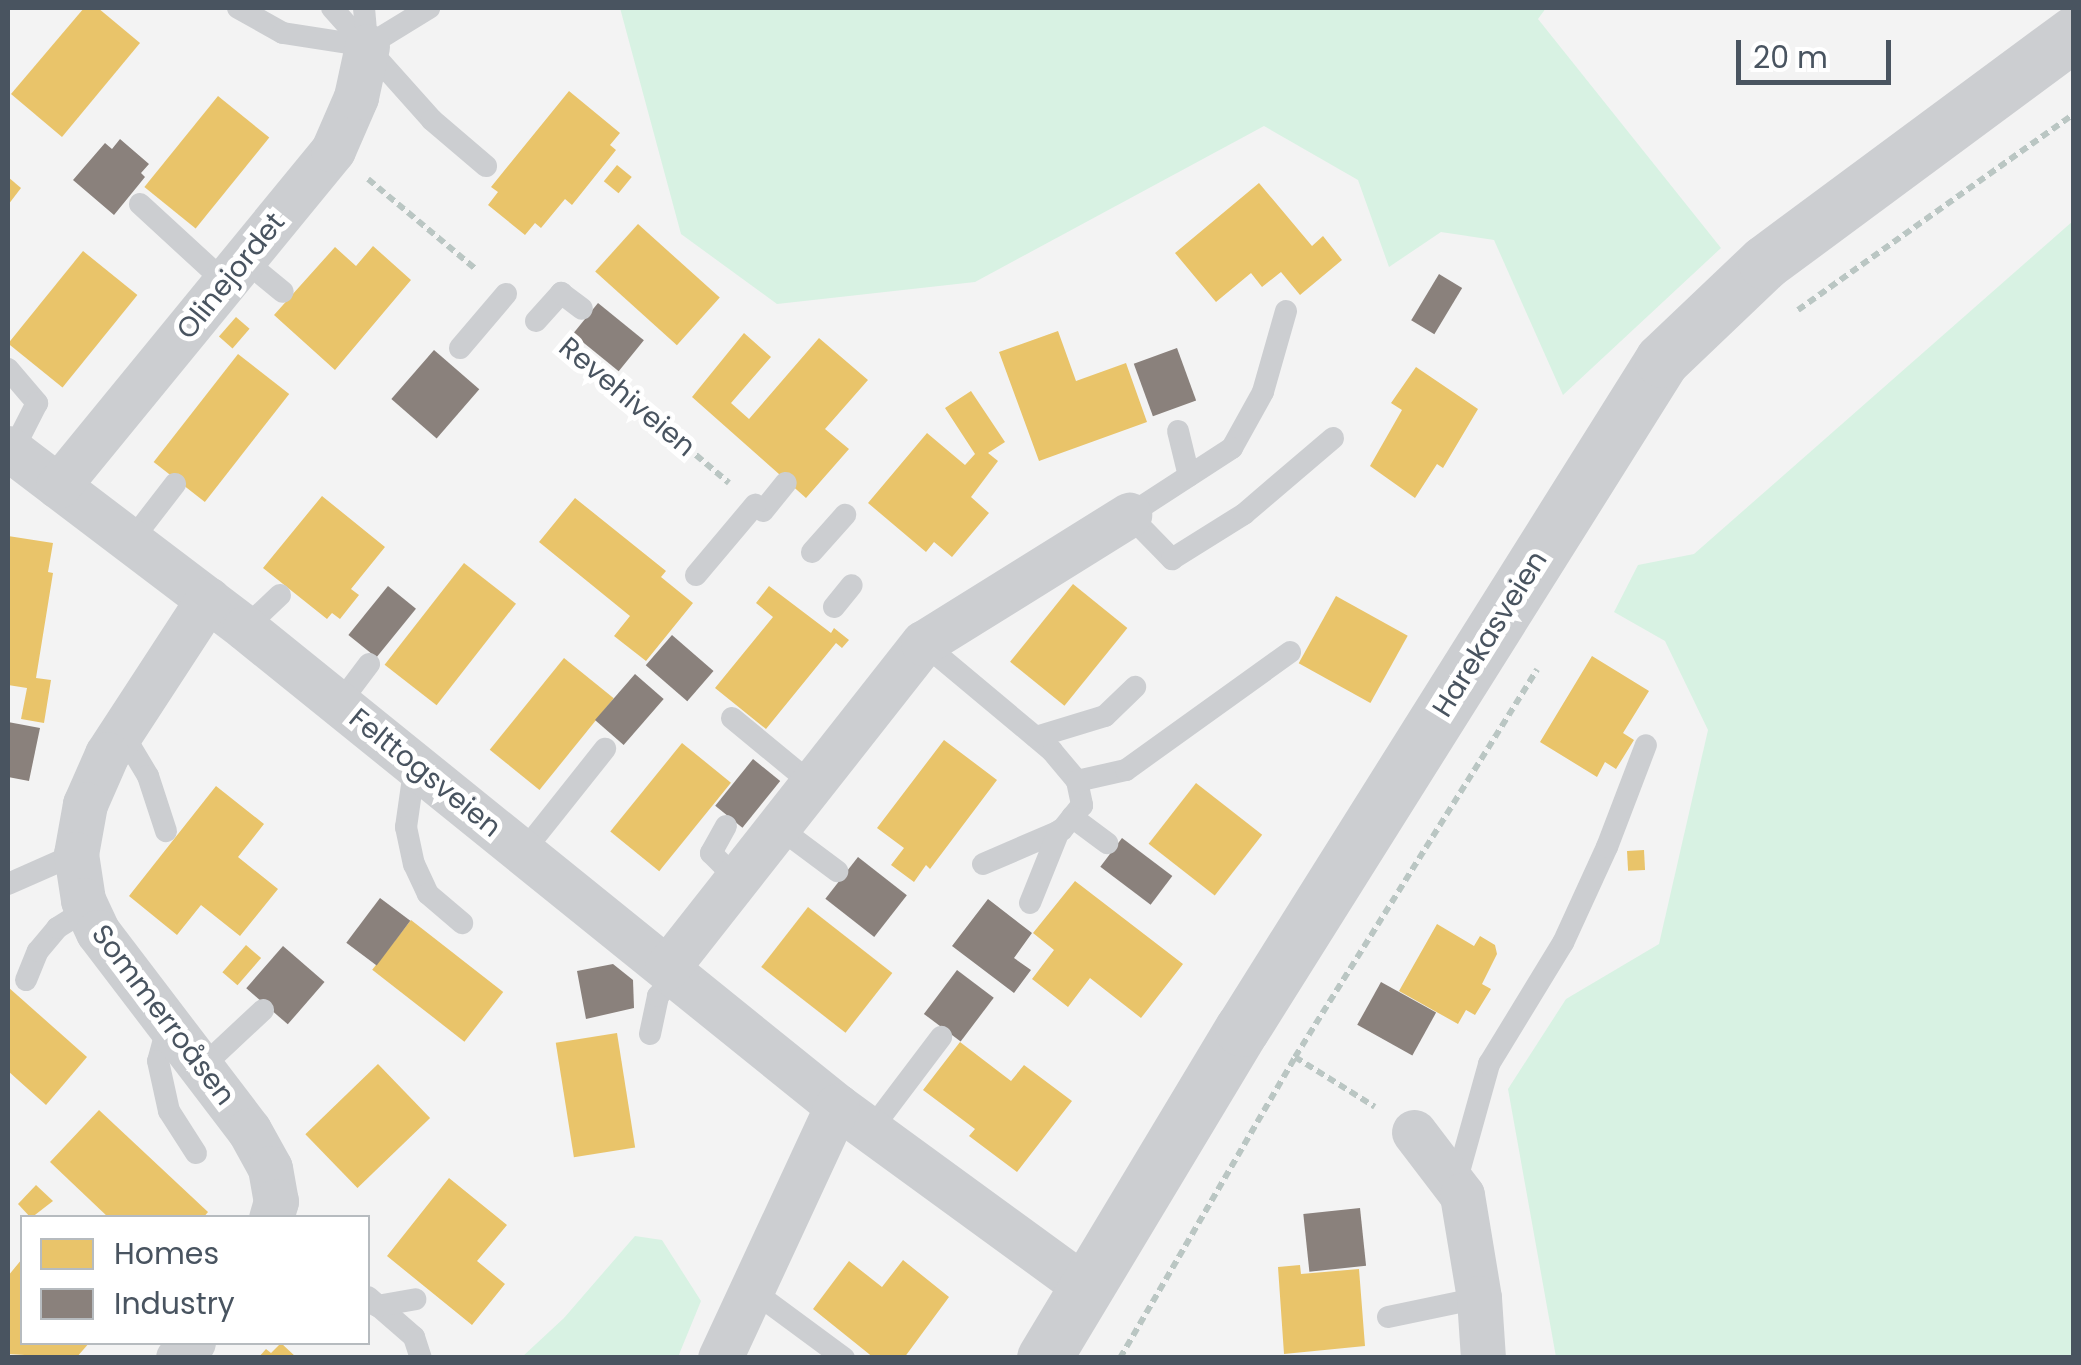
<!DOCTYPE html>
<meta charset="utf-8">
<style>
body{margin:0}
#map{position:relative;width:2081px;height:1365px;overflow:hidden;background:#f3f3f3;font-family:Poppins,sans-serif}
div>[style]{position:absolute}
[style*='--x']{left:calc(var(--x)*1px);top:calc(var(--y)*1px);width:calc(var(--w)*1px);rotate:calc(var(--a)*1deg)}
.green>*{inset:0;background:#d8f2e3}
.homes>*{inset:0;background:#e9c46a;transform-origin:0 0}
.industry>*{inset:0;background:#8a817c;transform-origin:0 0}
.path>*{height:6px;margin-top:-3px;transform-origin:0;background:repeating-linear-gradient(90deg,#bac6c3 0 8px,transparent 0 13px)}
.service>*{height:22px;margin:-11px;padding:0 11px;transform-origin:11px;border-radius:11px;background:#ccced1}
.minor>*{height:45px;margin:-22.5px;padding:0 22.5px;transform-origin:22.5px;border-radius:22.5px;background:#ccced1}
.tertiary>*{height:55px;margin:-27.5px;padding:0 27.5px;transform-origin:27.5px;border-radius:27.5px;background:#ccced1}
span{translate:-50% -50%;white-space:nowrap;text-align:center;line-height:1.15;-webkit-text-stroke:10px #fff;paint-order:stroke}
.street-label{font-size:28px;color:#495460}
.frame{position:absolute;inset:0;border:10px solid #495460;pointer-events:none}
.legend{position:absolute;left:20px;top:1215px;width:350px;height:130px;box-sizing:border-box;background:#fff;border:2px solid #b6bbbf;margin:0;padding:12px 18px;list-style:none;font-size:30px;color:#495460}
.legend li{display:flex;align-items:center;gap:20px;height:50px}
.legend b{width:50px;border:2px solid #b6bbbf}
.scale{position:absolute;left:1736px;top:40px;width:155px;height:45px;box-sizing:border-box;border:5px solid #495460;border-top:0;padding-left:12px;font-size:30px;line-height:35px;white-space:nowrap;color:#495460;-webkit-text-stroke:8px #fff;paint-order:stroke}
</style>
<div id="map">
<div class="green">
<div style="clip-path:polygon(620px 8px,1546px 8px,1538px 19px,1721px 248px,1563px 395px,1494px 240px,1441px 232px,1389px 267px,1358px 180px,1264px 126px,975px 282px,777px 304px,681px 234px)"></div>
<div style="clip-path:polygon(2073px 221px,2073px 1357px,1556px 1357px,1508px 1089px,1566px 999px,1659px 944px,1708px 730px,1665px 641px,1614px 612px,1638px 565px,1694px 554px)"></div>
<div style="clip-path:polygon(635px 1236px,662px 1240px,701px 1301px,678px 1357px,522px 1357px,564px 1318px)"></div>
</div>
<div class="homes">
<div style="clip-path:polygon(84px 8px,98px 8px,140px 43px,62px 137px,11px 94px)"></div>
<div style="clip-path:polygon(569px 91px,620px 133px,610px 145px,616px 150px,572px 205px,565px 199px,541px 228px,535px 223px,525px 235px,488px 205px,498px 192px,491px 187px)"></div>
<div style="left:218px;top:96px;width:66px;height:117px;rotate:39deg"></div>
<div style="left:617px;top:165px;width:19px;height:21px;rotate:39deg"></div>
<div style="clip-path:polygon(8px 177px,21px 188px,8px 205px)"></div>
<div style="clip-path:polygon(1259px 183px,1312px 246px,1323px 236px,1342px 260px,1300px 295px,1281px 272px,1262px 287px,1251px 273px,1216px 302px,1175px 253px)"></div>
<div style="left:638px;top:224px;width:110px;height:64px;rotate:42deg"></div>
<div style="clip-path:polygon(373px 246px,411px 280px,335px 370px,274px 315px,335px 247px,356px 266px)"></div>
<div style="left:83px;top:251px;width:70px;height:119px;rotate:39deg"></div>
<div style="left:236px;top:317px;width:18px;height:26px;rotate:41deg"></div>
<div style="clip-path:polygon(1058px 331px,1076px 381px,1126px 363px,1147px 422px,1039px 461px,999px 352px)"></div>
<div style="clip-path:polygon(744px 333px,771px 357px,731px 403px,749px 419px,819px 338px,868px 380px,825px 429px,849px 449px,806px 498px,692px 397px)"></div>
<div style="left:238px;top:354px;width:65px;height:137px;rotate:38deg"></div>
<div style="clip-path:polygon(1416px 367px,1478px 409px,1443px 468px,1437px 464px,1415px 498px,1370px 466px,1402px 410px,1391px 403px)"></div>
<div style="clip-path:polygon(971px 391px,1005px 442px,988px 453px,998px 461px,971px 497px,989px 513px,952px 557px,934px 542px,926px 552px,868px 503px,927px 433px,965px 465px,975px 454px,945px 408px)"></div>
<div style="clip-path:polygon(322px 496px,385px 547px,351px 589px,359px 595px,340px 619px,332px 613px,327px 619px,263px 568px)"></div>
<div style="clip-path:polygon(575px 498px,666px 571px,661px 577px,693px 603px,646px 661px,614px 636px,630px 616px,539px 542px)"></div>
<div style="clip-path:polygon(8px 536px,53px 543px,48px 572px,53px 573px,36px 678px,51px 680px,44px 723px,21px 719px,27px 688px,8px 685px)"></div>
<div style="left:464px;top:563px;width:66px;height:129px;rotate:38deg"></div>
<div style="left:1073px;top:584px;width:70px;height:100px;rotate:39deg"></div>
<div style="clip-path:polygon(769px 586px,831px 633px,834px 628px,849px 640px,842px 648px,836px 643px,766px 729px,715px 688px,773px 617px,756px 603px)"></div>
<div style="left:1336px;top:596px;width:82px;height:77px;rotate:29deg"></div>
<div style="clip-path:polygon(1592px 656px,1649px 691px,1623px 733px,1634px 740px,1616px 769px,1605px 762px,1597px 777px,1540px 742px)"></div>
<div style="left:564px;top:658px;width:64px;height:118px;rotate:39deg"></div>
<div style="clip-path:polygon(944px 740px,997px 780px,930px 869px,926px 865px,914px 882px,891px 865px,904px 848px,877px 828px)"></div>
<div style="left:682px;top:743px;width:63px;height:114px;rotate:39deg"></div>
<div style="left:1196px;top:783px;width:84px;height:77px;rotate:38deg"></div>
<div style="clip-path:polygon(216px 786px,264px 824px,238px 857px,278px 889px,240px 936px,201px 905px,177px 935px,129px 896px)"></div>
<div style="left:1644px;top:850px;width:20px;height:17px;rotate:87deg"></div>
<div style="clip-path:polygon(1075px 881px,1183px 964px,1141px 1018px,1090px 978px,1068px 1007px,1032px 979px,1054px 950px,1033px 933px)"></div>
<div style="left:808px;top:907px;width:107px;height:76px;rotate:38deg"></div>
<div style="left:411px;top:920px;width:117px;height:63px;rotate:38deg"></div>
<div style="clip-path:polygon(1437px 924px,1474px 946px,1480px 936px,1495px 945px,1497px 954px,1482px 984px,1491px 989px,1475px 1015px,1466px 1010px,1458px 1024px,1399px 991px)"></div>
<div style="left:246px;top:945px;width:20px;height:36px;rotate:41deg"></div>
<div style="clip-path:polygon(8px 987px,87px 1057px,46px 1105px,8px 1071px)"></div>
<div style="left:617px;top:1033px;width:116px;height:62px;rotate:81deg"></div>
<div style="clip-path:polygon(960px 1042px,1011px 1081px,1024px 1065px,1072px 1101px,1017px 1172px,969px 1136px,975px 1129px,923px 1090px)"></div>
<div style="left:378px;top:1064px;width:75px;height:101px;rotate:46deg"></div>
<div style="clip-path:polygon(99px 1110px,208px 1212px,203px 1218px,109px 1218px,50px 1162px)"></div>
<div style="clip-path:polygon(449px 1178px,507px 1225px,477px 1261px,505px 1284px,472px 1325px,387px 1256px)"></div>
<div style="clip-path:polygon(36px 1185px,53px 1201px,31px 1218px,18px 1204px)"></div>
<div style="clip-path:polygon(22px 1259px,22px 1342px,90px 1342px,76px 1358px,8px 1354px,8px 1276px)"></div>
<div style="clip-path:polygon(903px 1260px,949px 1297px,904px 1358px,874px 1358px,813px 1309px,849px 1261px,882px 1287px)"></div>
<div style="clip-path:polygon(1300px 1265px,1301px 1274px,1359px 1269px,1365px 1346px,1284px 1354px,1278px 1267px)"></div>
<div style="clip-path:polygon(281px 1343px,297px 1358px,258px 1358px,266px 1349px,271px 1353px)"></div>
</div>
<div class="industry">
<div style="clip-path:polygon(120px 139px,149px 164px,141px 173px,145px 177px,114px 215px,73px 180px,105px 143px,112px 149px)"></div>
<div style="left:1439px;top:274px;width:27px;height:54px;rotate:31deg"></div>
<div style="left:598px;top:303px;width:59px;height:40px;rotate:39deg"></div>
<div style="left:1177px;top:348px;width:56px;height:46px;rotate:70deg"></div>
<div style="left:434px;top:350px;width:60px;height:65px;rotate:41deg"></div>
<div style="left:388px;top:586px;width:36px;height:63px;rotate:39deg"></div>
<div style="left:672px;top:635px;width:55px;height:40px;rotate:41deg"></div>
<div style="left:635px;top:674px;width:38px;height:61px;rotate:41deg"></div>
<div style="clip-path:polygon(8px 722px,40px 728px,29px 781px,8px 777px)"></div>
<div style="left:753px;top:759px;width:35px;height:60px;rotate:39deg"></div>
<div style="left:1122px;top:838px;width:63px;height:36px;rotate:37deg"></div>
<div style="left:858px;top:857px;width:62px;height:53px;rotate:38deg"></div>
<div style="left:380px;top:898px;width:38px;height:56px;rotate:37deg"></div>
<div style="clip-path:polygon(988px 899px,1032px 933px,1014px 958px,1031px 970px,1014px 993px,952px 946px)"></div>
<div style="left:283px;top:946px;width:55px;height:56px;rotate:41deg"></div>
<div style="clip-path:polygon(613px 964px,633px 980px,634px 1008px,586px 1019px,577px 971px)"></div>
<div style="left:957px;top:970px;width:46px;height:55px;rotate:37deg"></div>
<div style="left:1381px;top:982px;width:63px;height:49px;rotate:29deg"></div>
<div style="left:1360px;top:1208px;width:58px;height:57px;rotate:84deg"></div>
</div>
<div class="path">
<div style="--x:368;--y:179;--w:142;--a:39.9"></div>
<div style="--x:1798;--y:310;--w:339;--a:-35.4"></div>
<div style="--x:567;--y:346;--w:212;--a:40.2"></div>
<div style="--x:1295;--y:1057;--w:94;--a:32"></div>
<div style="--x:1120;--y:1358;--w:348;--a:-59.8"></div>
<div style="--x:1295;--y:1057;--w:457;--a:-58"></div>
</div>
<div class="service">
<div style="--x:238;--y:8;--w:51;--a:29.1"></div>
<div style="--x:283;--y:33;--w:85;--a:8.8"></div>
<div style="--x:367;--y:46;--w:73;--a:-31.5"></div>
<div style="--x:332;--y:8;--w:150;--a:48.2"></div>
<div style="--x:432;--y:120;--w:71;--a:40.4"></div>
<div style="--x:364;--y:8;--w:38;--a:85"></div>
<div style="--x:140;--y:204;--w:117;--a:42.6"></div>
<div style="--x:244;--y:260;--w:50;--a:39.4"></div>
<div style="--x:1286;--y:311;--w:84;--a:105.9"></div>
<div style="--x:1263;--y:392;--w:64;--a:119"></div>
<div style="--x:1232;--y:448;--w:123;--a:147"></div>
<div style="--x:1129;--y:515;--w:62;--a:45.7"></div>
<div style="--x:1172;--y:559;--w:85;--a:-32"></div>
<div style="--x:1244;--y:514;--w:117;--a:-40.5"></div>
<div style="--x:536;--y:321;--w:38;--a:-48"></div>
<div style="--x:561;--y:293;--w:26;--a:37"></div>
<div style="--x:460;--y:348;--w:71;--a:-49.6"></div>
<div style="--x:8;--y:369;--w:45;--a:49.5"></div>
<div style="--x:37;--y:403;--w:55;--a:117"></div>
<div style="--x:1178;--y:431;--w:46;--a:76.3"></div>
<div style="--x:763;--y:511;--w:36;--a:-51"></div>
<div style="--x:131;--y:541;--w:72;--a:-52.3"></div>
<div style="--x:812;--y:552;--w:50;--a:-48.3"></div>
<div style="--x:696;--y:575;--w:92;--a:-49.9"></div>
<div style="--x:834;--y:607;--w:28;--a:-51"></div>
<div style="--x:245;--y:628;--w:48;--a:-43.3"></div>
<div style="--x:923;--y:643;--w:168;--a:39.9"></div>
<div style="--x:1052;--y:751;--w:39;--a:50"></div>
<div style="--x:1077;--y:781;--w:25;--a:78"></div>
<div style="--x:1082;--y:805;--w:32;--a:129"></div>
<div style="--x:1062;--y:830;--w:86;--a:156.7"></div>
<div style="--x:339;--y:704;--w:50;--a:-53.1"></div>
<div style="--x:732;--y:718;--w:104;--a:39.5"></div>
<div style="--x:121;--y:731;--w:52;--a:59"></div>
<div style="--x:148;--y:776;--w:58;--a:71.9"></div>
<div style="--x:1036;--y:737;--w:72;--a:-16.9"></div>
<div style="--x:1105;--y:716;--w:42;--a:-44"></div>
<div style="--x:415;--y:764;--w:64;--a:98.1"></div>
<div style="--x:406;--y:827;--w:38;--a:78"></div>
<div style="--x:414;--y:864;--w:33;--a:65"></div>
<div style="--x:428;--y:894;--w:45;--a:40.5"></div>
<div style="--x:1077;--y:781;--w:50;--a:-12.7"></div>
<div style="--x:1126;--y:770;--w:202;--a:-35.7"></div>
<div style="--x:1072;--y:817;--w:44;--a:36.6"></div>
<div style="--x:726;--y:826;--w:31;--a:119"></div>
<div style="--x:711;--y:853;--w:37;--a:45"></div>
<div style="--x:778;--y:827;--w:74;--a:36.7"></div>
<div style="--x:523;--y:852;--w:132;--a:-51.5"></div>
<div style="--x:8;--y:884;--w:74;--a:-23.8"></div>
<div style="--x:1030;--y:903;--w:78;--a:-68.1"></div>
<div style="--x:26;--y:980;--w:31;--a:-68"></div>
<div style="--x:38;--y:951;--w:30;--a:-50"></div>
<div style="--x:57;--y:928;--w:36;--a:-32"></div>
<div style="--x:167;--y:1028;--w:34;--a:105"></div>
<div style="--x:158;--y:1061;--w:51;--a:77.6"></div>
<div style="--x:169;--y:1111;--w:50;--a:57.3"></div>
<div style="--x:650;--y:1034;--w:39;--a:-78"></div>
<div style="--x:658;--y:996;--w:28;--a:-49"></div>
<div style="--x:201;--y:1068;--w:85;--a:-43.1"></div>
<div style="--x:870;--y:1131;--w:118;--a:-52.9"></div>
<div style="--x:1455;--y:1186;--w:127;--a:-74.4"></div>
<div style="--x:1489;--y:1064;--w:142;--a:-58.6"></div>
<div style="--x:1563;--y:943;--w:106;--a:-65.4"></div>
<div style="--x:1607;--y:847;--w:109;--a:-69.1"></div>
<div style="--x:753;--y:1291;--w:113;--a:36.4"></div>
<div style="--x:368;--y:1297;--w:61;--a:41"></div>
<div style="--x:414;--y:1337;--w:22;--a:72"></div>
<div style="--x:377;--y:1306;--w:39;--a:-10"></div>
<div style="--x:1388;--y:1317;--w:93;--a:-11.8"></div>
</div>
<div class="minor">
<div style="--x:8;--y:448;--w:298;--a:37.2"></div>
<div style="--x:245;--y:628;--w:761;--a:38.92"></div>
<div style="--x:837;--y:1106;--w:306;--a:36.1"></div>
<div style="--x:58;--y:486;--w:434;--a:-50.7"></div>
<div style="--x:333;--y:150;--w:58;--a:-66.5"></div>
<div style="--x:356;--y:97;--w:52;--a:-77.8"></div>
<div style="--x:208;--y:599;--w:185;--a:123.1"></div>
<div style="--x:107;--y:754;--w:55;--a:113.7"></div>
<div style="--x:85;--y:804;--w:51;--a:100.2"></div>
<div style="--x:76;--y:854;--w:47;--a:81.3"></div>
<div style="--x:83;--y:900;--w:35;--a:65"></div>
<div style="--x:98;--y:932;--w:249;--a:52.7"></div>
<div style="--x:249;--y:1130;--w:43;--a:61.1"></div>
<div style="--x:270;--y:1168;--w:34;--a:80"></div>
<div style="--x:276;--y:1201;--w:18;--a:106"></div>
<div style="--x:667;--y:968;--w:414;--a:-51.8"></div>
<div style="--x:923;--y:643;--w:243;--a:-31.9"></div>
<div style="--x:1414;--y:1132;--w:79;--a:52.7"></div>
<div style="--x:1462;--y:1195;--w:104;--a:80.6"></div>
<div style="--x:1479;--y:1298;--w:60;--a:86.2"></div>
<div style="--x:178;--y:1358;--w:22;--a:-47"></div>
<div style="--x:720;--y:1358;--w:278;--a:-65.1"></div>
</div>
<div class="tertiary">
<div style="--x:1044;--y:1358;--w:384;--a:-59"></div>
<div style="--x:1242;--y:1029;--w:790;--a:-57.88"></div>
<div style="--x:1662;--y:360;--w:142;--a:-43.6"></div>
<div style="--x:1765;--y:262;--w:385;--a:-36.5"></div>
</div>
<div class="street-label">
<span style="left:231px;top:276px;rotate:-51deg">Olinejordet</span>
<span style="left:627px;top:397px;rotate:40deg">Revehiveien</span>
<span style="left:1490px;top:634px;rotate:-58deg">Harekasveien</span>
<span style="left:425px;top:773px;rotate:39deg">Felttogsveien</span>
<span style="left:163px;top:1015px;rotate:53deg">Sommerroåsen</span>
</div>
<div class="frame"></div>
<ul class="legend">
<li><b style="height:28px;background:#e9c46a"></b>Homes</li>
<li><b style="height:28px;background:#8a817c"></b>Industry</li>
</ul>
<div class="scale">20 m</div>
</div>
